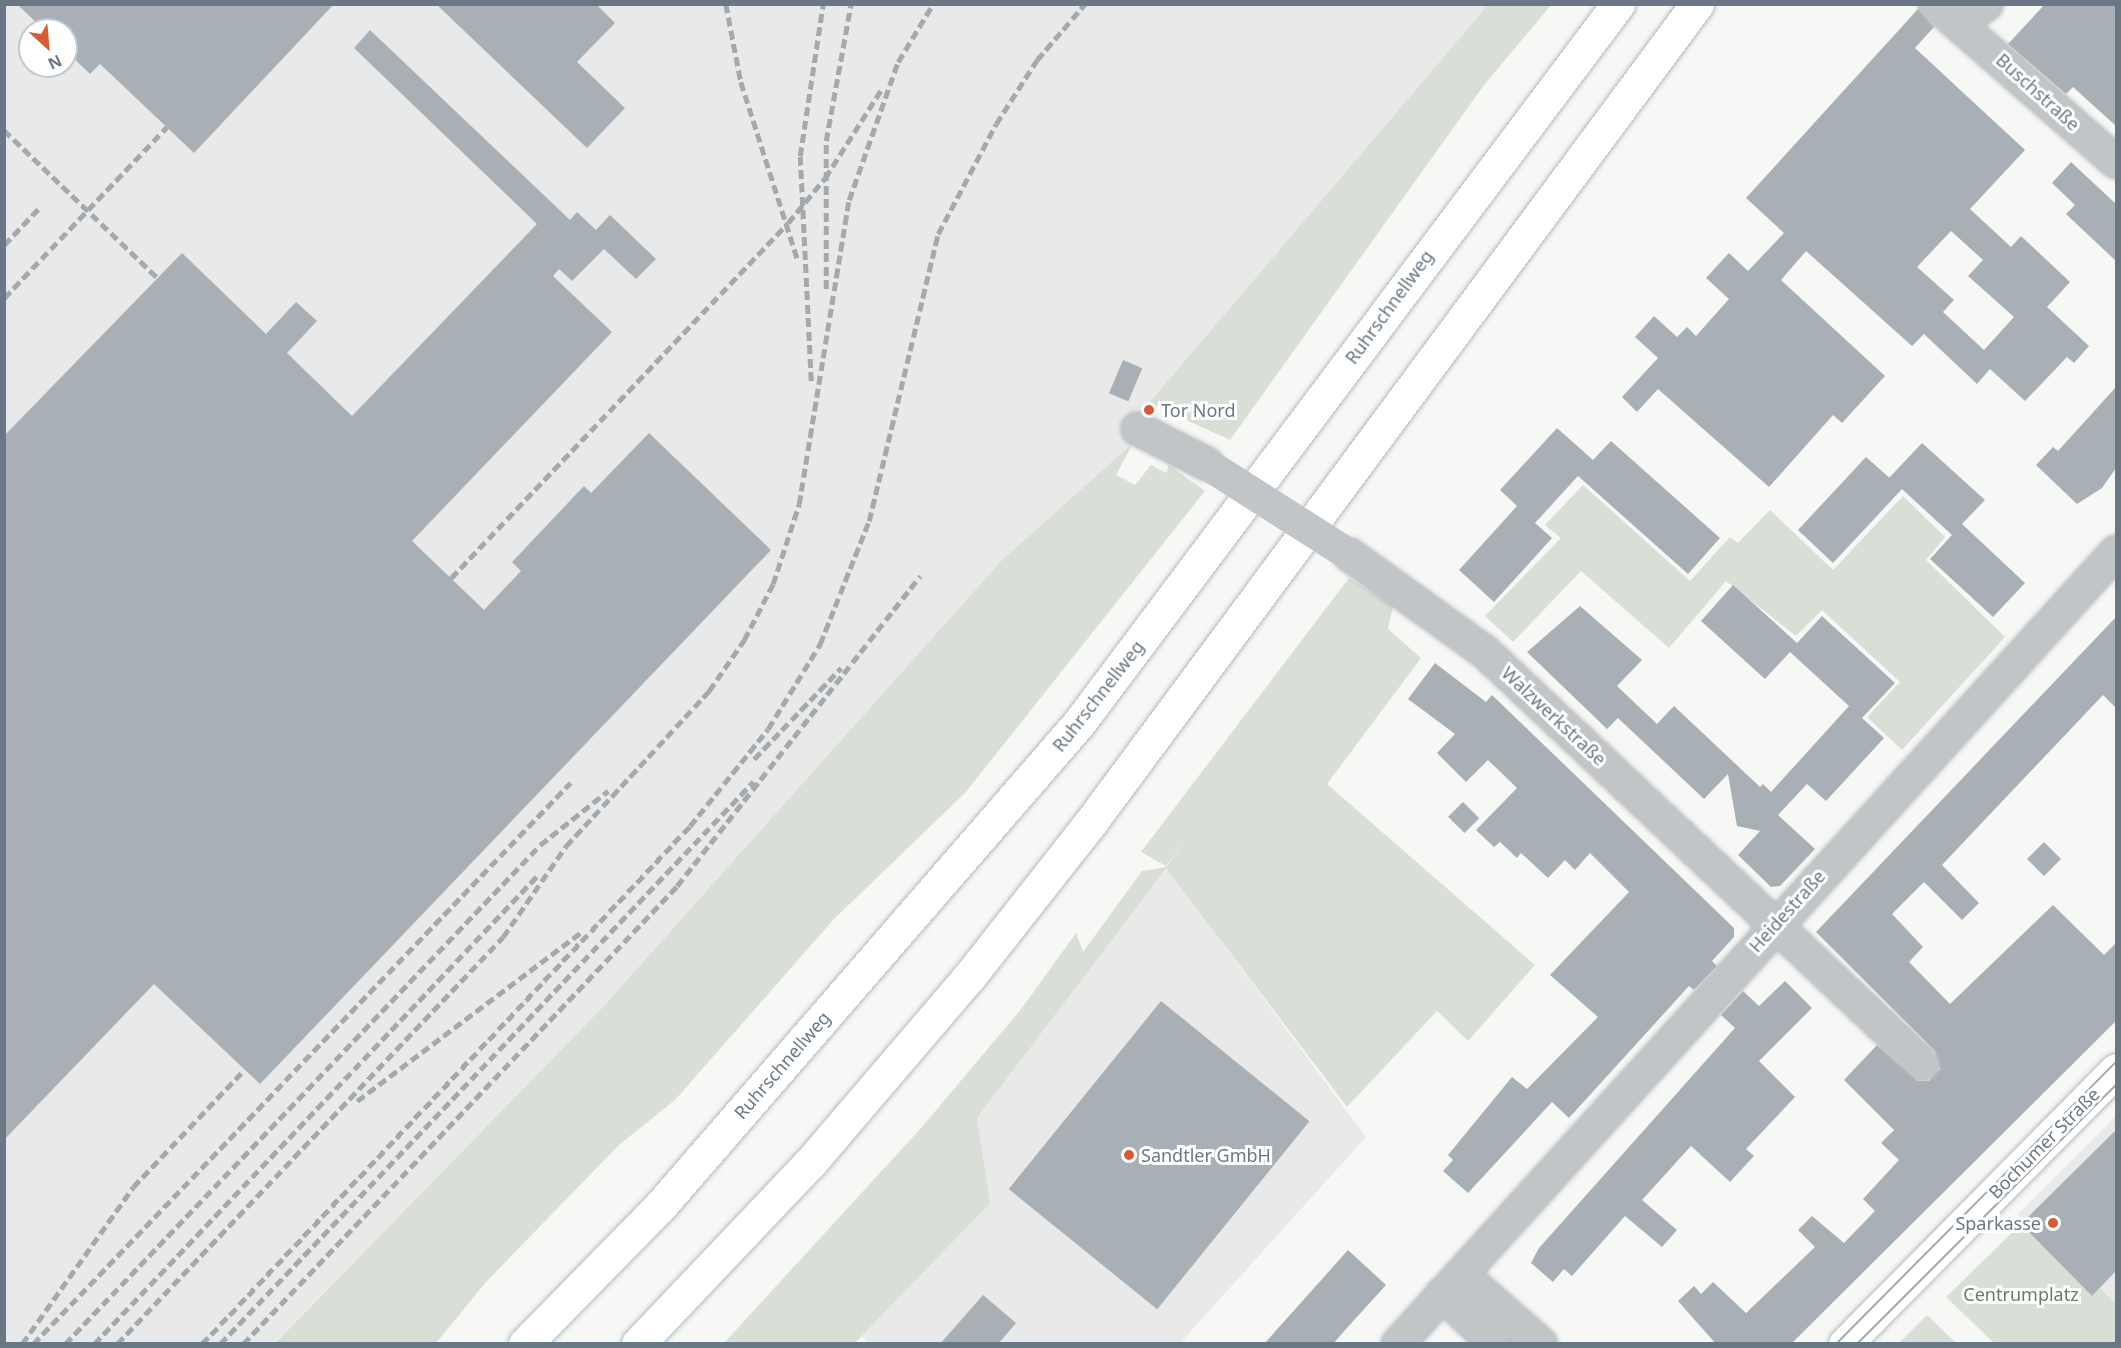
<!DOCTYPE html>
<meta charset="utf-8">
<style>
body{margin:0}
#map{position:relative;width:2121px;height:1348px;overflow:hidden;background:#f7f8f5;font-family:"Noto Sans",sans-serif}
div>[style]{position:absolute}
[style*='--x']{left:calc(var(--x)*1px);top:calc(var(--y)*1px);width:calc(var(--w)*1px);rotate:calc(var(--a)*1deg)}
.built>*{inset:0;background:#e8e9e8}
.green>*{inset:0;background:#d9ded6}
.building>*{inset:0;background:#a9b0b5;transform-origin:0 0}
.roads{filter:drop-shadow(0 0 2px #b5b9bc) drop-shadow(0 0 2px #b5b9bc)}
.minor>*{height:32px;margin:-16px;padding:0 16px;transform-origin:16px;border-radius:16px;background:#c1c5c8}
.major>*{height:33px;margin:-16.5px;padding:0 16.5px;transform-origin:16.5px;border-radius:16.5px;background:#fff}
.highway>*{height:33px;margin:-16.5px;padding:0 16.5px;transform-origin:16.5px;border-radius:16.5px;background:#fff}
.tram>*{height:1.5px;margin:-0.75px;padding:0 0.75px;transform-origin:0.75px;border-radius:0.75px;background:#a3a9ad}
.rail>*{height:4.5px;margin-top:-2.25px;transform-origin:0;background:repeating-linear-gradient(90deg,#a3a9ad 0 9px,transparent 0 13.5px)}
.minor-bridge>*{height:32px;margin:-16px;padding:0 16px;transform-origin:16px;border-radius:16px;background:#c1c5c8}
.dots>*{width:16px;height:16px;translate:-50% -50%;box-sizing:border-box;border:3px solid #fff;border-radius:50%}
span{translate:-50% -50%;white-space:nowrap;text-align:center;line-height:1.15;-webkit-text-stroke:6px #fff;paint-order:stroke}
.street-label{font-size:18px;color:#697884}
.poi-label{font-size:18px;color:#697884}
.left{translate:0 -50%;text-align:left}
.right{translate:-100% -50%;text-align:right}
.park-label{font-size:18px;color:#6b7b67}
.frame{position:absolute;inset:0;border:6px solid #697884;pointer-events:none}
.north{position:absolute;left:18px;top:18px;width:60px;height:60px;box-sizing:border-box;background:#fff;border:2px solid #c3c9ce;border-radius:50%;rotate:154deg;font-size:16px;font-weight:700;line-height:24px;text-align:center;color:#697884}
.north::after{content:'';display:block;margin:auto;width:21px;height:27px;background:#d85b35;clip-path:polygon(50% 0,100% 100%,50% 72%,0 100%)}
</style>
<div id="map">
<div class="built">
<div style="clip-path:polygon(evenodd,5px 5px,1489px 5px,1149px 403px,1133px 443px,1002px 560px,602px 1008px,274px 1343px,5px 1344px,5px 5px,30px 30px,66px 30px,66px 66px,30px 66px,30px 30px)"></div>
<div style="clip-path:polygon(1166px 867px,1366px 1137px,1180px 1343px,870px 1344px,862px 1336px,989px 1203px,977px 1118px)"></div>
<div style="clip-path:polygon(2116px 1116px,2116px 1304px,2100px 1288px,2092px 1296px,2021px 1224px,2019px 1213px)"></div>
</div>
<div class="green">
<div style="clip-path:polygon(1489px 4px,1551px 5px,1484px 85px,1230px 440px,1149px 403px)"></div>
<div style="clip-path:polygon(1133px 443px,1116px 475px,1135px 485px,1151px 465px,1166px 473px,1169px 465px,1205px 491px,965px 793px,833px 920px,675px 1100px,619px 1145px,486px 1282px,436px 1343px,274px 1344px,602px 1008px,1002px 560px)"></div>
<div style="clip-path:polygon(1583px 485px,1690px 581px,1730px 537px,1738px 543px,1770px 510px,1833px 570px,1903px 496px,1945px 537px,1926px 560px,2005px 637px,1902px 750px,1867px 717px,1900px 682px,1822px 610px,1796px 636px,1726px 581px,1669px 648px,1581px 571px,1513px 642px,1485px 616px,1561px 538px,1545px 525px)"></div>
<div style="clip-path:polygon(1349px 578px,1393px 606px,1388px 629px,1421px 658px,1327px 784px,1535px 965px,1468px 1041px,1437px 1011px,1347px 1107px,1166px 868px,977px 1118px,990px 1203px,855px 1343px,724px 1343px,922px 1127px,1022px 1008px,1076px 933px,1083px 952px,1142px 871px,1166px 867px,1194px 831px,1166px 866px,1141px 852px)"></div>
<div style="clip-path:polygon(2021px 1224px,2092px 1296px,2100px 1288px,2116px 1304px,2116px 1343px,1994px 1343px,1946px 1297px)"></div>
<div style="clip-path:polygon(1927px 1315px,1954px 1341px,1957px 1343px,1899px 1343px)"></div>
</div>
<div class="building">
<div style="clip-path:polygon(17px 4px,334px 4px,194px 153px,100px 64px,90px 74px,66px 51px,66px 30px,44px 30px)"></div>
<div style="clip-path:polygon(436px 4px,596px 4px,615px 23px,577px 62px,625px 108px,587px 148px)"></div>
<div style="clip-path:polygon(2045px 4px,2116px 4px,2116px 126px,2073px 87px,2066px 94px,2008px 44px)"></div>
<div style="clip-path:polygon(evenodd,1918px 9px,1934px 27px,1915px 48px,2025px 150px,1970px 209px,2011px 247px,2021px 236px,2070px 282px,2047px 307px,2089px 346px,2074px 363px,2067px 357px,2025px 401px,1990px 369px,1977px 384px,1924px 334px,1912px 346px,1806px 251px,1781px 280px,1885px 376px,1842px 423px,1833px 415px,1769px 487px,1658px 389px,1637px 412px,1622px 397px,1658px 358px,1635px 337px,1654px 316px,1677px 337px,1687px 327px,1696px 336px,1729px 299px,1706px 278px,1729px 253px,1748px 271px,1784px 233px,1746px 198px,1918px 9px,1951px 231px,1983px 260px,1968px 276px,2014px 317px,1984px 350px,1943px 312px,1954px 300px,1917px 267px,1951px 231px)"></div>
<div style="clip-path:polygon(370px 30px,570px 220px,577px 212px,596px 230px,610px 215px,656px 259px,636px 279px,604px 249px,572px 281px,559px 269px,553px 276px,612px 332px,412px 541px,484px 610px,521px 571px,512px 562px,584px 486px,591px 493px,649px 433px,771px 550px,260px 1084px,154px 984px,4px 1140px,4px 436px,182px 253px,266px 334px,296px 302px,317px 321px,287px 353px,352px 416px,537px 224px,354px 48px)"></div>
<div style="clip-path:polygon(2071px 162px,2116px 204px,2116px 261px,2066px 214px,2075px 205px,2052px 183px)"></div>
<div style="left:1123px;top:360px;width:21px;height:36px;rotate:23deg"></div>
<div style="clip-path:polygon(2116px 387px,2116px 468px,2102px 488px,2077px 504px,2036px 465px,2053px 447px,2058px 451px)"></div>
<div style="clip-path:polygon(1557px 428px,1593px 460px,1611px 441px,1720px 538px,1688px 574px,1578px 476px,1535px 523px,1552px 538px,1494px 602px,1459px 570px,1517px 506px,1500px 490px)"></div>
<div style="clip-path:polygon(1922px 443px,1985px 500px,1962px 524px,2025px 583px,1993px 617px,1930px 559px,1952px 535px,1902px 489px,1833px 563px,1798px 530px,1866px 457px,1893px 481px,1889px 478px)"></div>
<div style="clip-path:polygon(1733px 585px,1797px 643px,1822px 616px,1895px 683px,1862px 718px,1884px 738px,1826px 801px,1807px 784px,1778px 815px,1815px 849px,1780px 886px,1771px 887px,1738px 855px,1760px 831px,1737px 826px,1728px 774px,1704px 799px,1618px 718px,1607px 729px,1527px 652px,1580px 606px,1642px 660px,1617px 686px,1657px 724px,1674px 706px,1760px 787px,1763px 784px,1771px 792px,1849px 706px,1790px 652px,1765px 679px,1701px 621px)"></div>
<div style="clip-path:polygon(2116px 617px,2116px 708px,2103px 695px,1942px 865px,1979px 903px,1962px 920px,1924px 882px,1892px 914px,1923px 947px,1909px 962px,1950px 1004px,2053px 905px,2104px 955px,2116px 943px,2116px 1021px,1791px 1344px,1716px 1344px,1678px 1301px,1694px 1286px,1701px 1294px,1713px 1282px,1746px 1313px,1815px 1247px,1798px 1230px,1812px 1216px,1844px 1243px,1875px 1211px,1863px 1199px,1899px 1160px,1881px 1143px,1894px 1130px,1844px 1080px,1877px 1045px,1918px 1081px,1929px 1081px,1940px 1069px,1935px 1051px,1816px 932px)"></div>
<div style="clip-path:polygon(1435px 663px,1486px 702px,1492px 695px,1734px 928px,1734px 937px,1712px 961px,1717px 966px,1694px 990px,1689px 986px,1569px 1118px,1552px 1102px,1468px 1193px,1443px 1171px,1453px 1160px,1448px 1155px,1512px 1077px,1527px 1089px,1598px 1017px,1550px 975px,1629px 892px,1590px 853px,1575px 870px,1565px 860px,1548px 878px,1521px 853px,1517px 858px,1500px 842px,1494px 847px,1476px 830px,1517px 788px,1488px 760px,1466px 782px,1437px 753px,1455px 734px,1408px 699px)"></div>
<div style="left:1463px;top:802px;width:23px;height:21px;rotate:45deg"></div>
<div style="left:2044px;top:842px;width:24px;height:24px;rotate:45deg"></div>
<div style="clip-path:polygon(1785px 981px,1812px 1008px,1759px 1061px,1795px 1097px,1746px 1149px,1754px 1156px,1730px 1182px,1691px 1146px,1642px 1200px,1677px 1230px,1662px 1247px,1625px 1216px,1572px 1276px,1564px 1269px,1553px 1282px,1531px 1263px,1539px 1248px,1735px 1028px,1721px 1015px,1743px 991px,1759px 1006px)"></div>
<div style="left:1161px;top:1001px;width:191px;height:242px;rotate:39deg"></div>
<div style="clip-path:polygon(2116px 1130px,2116px 1271px,2092px 1296px,2021px 1224px)"></div>
<div style="clip-path:polygon(1348px 1250px,1386px 1285px,1346px 1329px,1333px 1344px,1264px 1344px)"></div>
<div style="clip-path:polygon(983px 1295px,1016px 1323px,998px 1344px,940px 1344px)"></div>
</div>
<div class="roads">
<div class="minor">
<div style="--x:1935;--y:4;--w:240;--a:41.1"></div>
<div style="--x:1960;--y:22;--w:32;--a:-34"></div>
<div style="--x:1138;--y:429;--w:77;--a:26.9"></div>
<div style="--x:1350;--y:555;--w:166;--a:35.7"></div>
<div style="--x:1485;--y:652;--w:601;--a:43.25"></div>
<div style="--x:1461;--y:1274;--w:106;--a:41.2"></div>
<div style="--x:1442;--y:1294;--w:73;--a:43.3"></div>
<div style="--x:1398;--y:1344;--w:1069;--a:-47.81"></div>
</div>
<div class="major">
<div style="--x:1845;--y:1344;--w:385;--a:-45.3"></div>
</div>
<div class="highway">
<div style="--x:525;--y:1344;--w:196;--a:-45.6"></div>
<div style="--x:662;--y:1204;--w:637;--a:-49.08"></div>
<div style="--x:1079;--y:723;--w:899;--a:-53.14"></div>
<div style="--x:638;--y:1344;--w:250;--a:-46.5"></div>
<div style="--x:810;--y:1163;--w:245;--a:-49.5"></div>
<div style="--x:969;--y:977;--w:197;--a:-51.8"></div>
<div style="--x:1091;--y:822;--w:1018;--a:-53.47"></div>
</div>
</div>
<div class="tram">
<div style="--x:1836;--y:1344;--w:397;--a:-45.2"></div>
<div style="--x:1857;--y:1344;--w:366;--a:-45"></div>
</div>
<div class="rail">
<div style="--x:726;--y:4;--w:79;--a:79.1"></div>
<div style="--x:741;--y:82;--w:188;--a:72.3"></div>
<div style="--x:4;--y:130;--w:212;--a:43.9"></div>
<div style="--x:4;--y:245;--w:54;--a:-46.5"></div>
<div style="--x:826;--y:289;--w:148;--a:-90"></div>
<div style="--x:826;--y:141;--w:139;--a:-79.7"></div>
<div style="--x:4;--y:298;--w:236;--a:-46.4"></div>
<div style="--x:811;--y:381;--w:225;--a:-92.8"></div>
<div style="--x:800;--y:156;--w:154;--a:-81.4"></div>
<div style="--x:451;--y:578;--w:489;--a:-46.5"></div>
<div style="--x:788;--y:223;--w:58;--a:-50.6"></div>
<div style="--x:825;--y:178;--w:104;--a:-57.5"></div>
<div style="--x:754;--y:759;--w:126;--a:-46.3"></div>
<div style="--x:357;--y:1101;--w:283;--a:-37"></div>
<div style="--x:22;--y:1344;--w:192;--a:-54.7"></div>
<div style="--x:133;--y:1187;--w:157;--a:-46.5"></div>
<div style="--x:33;--y:1344;--w:777;--a:-46.25"></div>
<div style="--x:65;--y:1344;--w:689;--a:-46.41"></div>
<div style="--x:540;--y:845;--w:87;--a:-38.5"></div>
<div style="--x:94;--y:1344;--w:644;--a:-46.57"></div>
<div style="--x:117;--y:1344;--w:561;--a:-46.52"></div>
<div style="--x:503;--y:937;--w:111;--a:-55.3"></div>
<div style="--x:566;--y:846;--w:211;--a:-47.3"></div>
<div style="--x:709;--y:691;--w:62;--a:-55.5"></div>
<div style="--x:744;--y:640;--w:63;--a:-62.6"></div>
<div style="--x:773;--y:584;--w:84;--a:-72"></div>
<div style="--x:799;--y:504;--w:308;--a:-80.7"></div>
<div style="--x:849;--y:200;--w:146;--a:-70.5"></div>
<div style="--x:898;--y:62;--w:68;--a:-58.9"></div>
<div style="--x:202;--y:1344;--w:712;--a:-46.71"></div>
<div style="--x:690;--y:826;--w:124;--a:-51.2"></div>
<div style="--x:768;--y:729;--w:100;--a:-58.5"></div>
<div style="--x:820;--y:644;--w:132;--a:-68.3"></div>
<div style="--x:869;--y:521;--w:295;--a:-76.5"></div>
<div style="--x:938;--y:234;--w:124;--a:-62.2"></div>
<div style="--x:996;--y:124;--w:76;--a:-57.4"></div>
<div style="--x:1037;--y:60;--w:74;--a:-49.4"></div>
<div style="--x:220;--y:1344;--w:775;--a:-46.52"></div>
<div style="--x:243;--y:1344;--w:631;--a:-46.54"></div>
<div style="--x:677;--y:886;--w:394;--a:-51.9"></div>
</div>
<div class="minor-bridge">
<div style="--x:1207;--y:464;--w:169;--a:32.5"></div>
</div>
<div class="dots">
<div style="left:1149px;top:410px;background:#d85b35"></div>
<div style="left:1129px;top:1155px;background:#d85b35"></div>
<div style="left:2053px;top:1223px;background:#d85b35"></div>
</div>
<div class="street-label">
<span style="left:2038px;top:92px;rotate:42deg">Buschstraße</span>
<span style="left:1389px;top:307px;rotate:-54deg">Ruhrschnellweg</span>
<span style="left:1098px;top:696px;rotate:-52deg">Ruhrschnellweg</span>
<span style="left:1554px;top:716px;rotate:43deg">Walzwerkstraße</span>
<span style="left:1787px;top:911px;rotate:-48deg">Heidestraße</span>
<span style="left:782px;top:1065px;rotate:-49deg">Ruhrschnellweg</span>
<span style="left:2044px;top:1143px;rotate:-45deg">Bochumer Straße</span>
</div>
<div class="poi-label">
<span class="left" style="left:1161px;top:410px">Tor Nord</span>
<span class="left" style="left:1141px;top:1155px">Sandtler GmbH</span>
<span class="right" style="left:2041px;top:1223px">Sparkasse</span>
</div>
<div class="park-label">
<span style="left:2021px;top:1294px">Centrumplatz</span>
</div>
<div class="frame"></div>
<div class="north">N</div>
</div>
